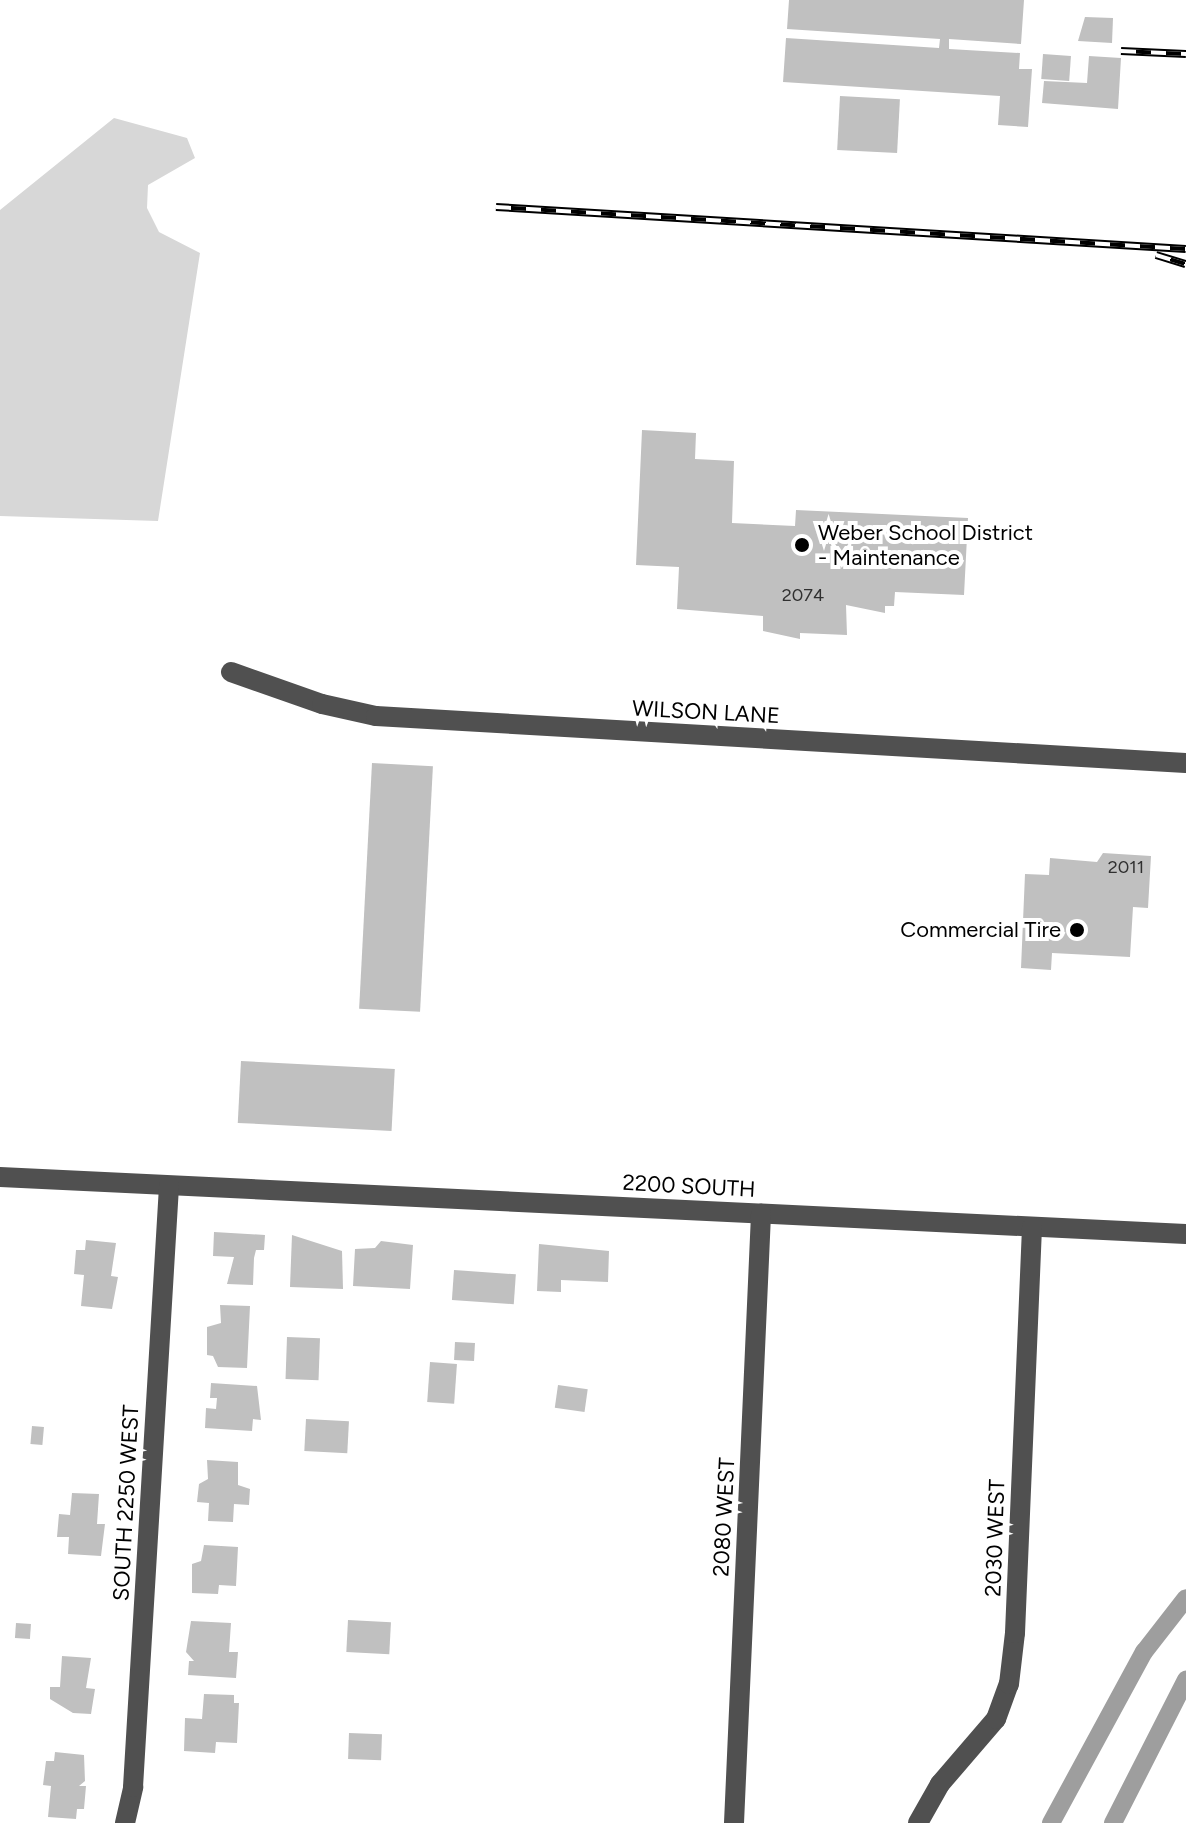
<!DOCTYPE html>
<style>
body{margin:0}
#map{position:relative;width:1186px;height:1823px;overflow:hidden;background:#fff;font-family:Figtree,sans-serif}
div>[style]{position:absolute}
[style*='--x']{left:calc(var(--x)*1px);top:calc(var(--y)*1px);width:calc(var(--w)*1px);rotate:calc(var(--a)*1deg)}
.green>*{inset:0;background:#d7d7d7}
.canal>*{height:18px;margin:-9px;padding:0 9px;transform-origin:9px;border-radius:9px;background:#9e9e9e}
.building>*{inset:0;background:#c0c0c0;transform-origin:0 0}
.minor>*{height:20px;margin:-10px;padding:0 10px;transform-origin:10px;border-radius:10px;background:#505050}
.rail>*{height:8px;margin-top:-4px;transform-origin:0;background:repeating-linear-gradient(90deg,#fff 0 15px,#000 0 30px);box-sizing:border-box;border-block:2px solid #000}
.dots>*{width:22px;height:22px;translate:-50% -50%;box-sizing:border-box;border:4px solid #fff;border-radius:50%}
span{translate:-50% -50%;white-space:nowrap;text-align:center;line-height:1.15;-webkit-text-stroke:8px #fff;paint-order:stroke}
.number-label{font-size:18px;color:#303030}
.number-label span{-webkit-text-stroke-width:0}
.poi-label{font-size:22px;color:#000}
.left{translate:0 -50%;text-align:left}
.right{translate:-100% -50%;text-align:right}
.street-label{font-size:22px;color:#000}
</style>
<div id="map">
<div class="green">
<div style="clip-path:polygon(114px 118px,187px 138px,195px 158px,148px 185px,147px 208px,159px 232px,200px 253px,158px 521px,0 516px,0 210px)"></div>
</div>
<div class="canal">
<div style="--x:1051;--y:1823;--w:195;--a:-61.5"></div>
<div style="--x:1144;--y:1652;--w:68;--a:-52.1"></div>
<div style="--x:1113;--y:1823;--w:161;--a:-63"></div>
</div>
<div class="building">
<div style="clip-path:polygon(789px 0,1024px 0,1021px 44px,949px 39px,949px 49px,1020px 53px,1019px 69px,1032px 69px,1028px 127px,998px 125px,1000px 96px,783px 82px,786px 38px,939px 48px,940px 39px,787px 29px)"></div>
<div style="clip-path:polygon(1085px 17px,1113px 18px,1112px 43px,1078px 41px)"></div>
<div style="left:1043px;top:54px;width:28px;height:25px;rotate:4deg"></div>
<div style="clip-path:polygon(1089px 56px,1121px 58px,1118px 109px,1042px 103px,1044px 81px,1087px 83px)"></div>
<div style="left:840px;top:96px;width:60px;height:54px;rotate:3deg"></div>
<div style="clip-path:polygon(642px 430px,696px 433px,695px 459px,734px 461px,732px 523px,795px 526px,796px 510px,968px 518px,964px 595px,895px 592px,894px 606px,885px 606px,885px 613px,846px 605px,847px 635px,800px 633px,800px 639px,763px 631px,763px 616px,677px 609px,679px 567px,636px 565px)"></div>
<div style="left:372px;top:763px;width:61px;height:246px;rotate:3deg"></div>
<div style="clip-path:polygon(1103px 853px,1151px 856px,1148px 908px,1133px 907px,1130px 957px,1052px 953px,1051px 970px,1021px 968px,1025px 874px,1049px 875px,1050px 858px,1097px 862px)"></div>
<div style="left:241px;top:1061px;width:154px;height:62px;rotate:3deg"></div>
<div style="clip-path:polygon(214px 1232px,265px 1235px,264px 1250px,256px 1250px,254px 1258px,253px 1285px,227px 1284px,234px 1257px,213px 1256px)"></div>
<div style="clip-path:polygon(292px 1235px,342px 1251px,343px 1289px,290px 1287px)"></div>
<div style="clip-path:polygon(86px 1240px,116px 1243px,111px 1276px,118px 1277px,112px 1309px,81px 1306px,84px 1275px,74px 1274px,76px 1250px,85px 1250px)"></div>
<div style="clip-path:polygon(381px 1241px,413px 1245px,410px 1289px,353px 1286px,355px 1249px,375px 1248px)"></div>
<div style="clip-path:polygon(539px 1244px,609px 1251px,608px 1282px,561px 1280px,561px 1292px,537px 1291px)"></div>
<div style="left:454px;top:1270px;width:62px;height:30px;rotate:4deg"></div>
<div style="clip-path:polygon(220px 1305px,250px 1306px,247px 1368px,218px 1367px,213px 1356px,207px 1355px,207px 1327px,221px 1323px)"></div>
<div style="left:287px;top:1337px;width:33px;height:42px;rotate:2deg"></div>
<div style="left:455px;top:1342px;width:20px;height:18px;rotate:3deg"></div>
<div style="left:430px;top:1362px;width:27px;height:40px;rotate:4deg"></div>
<div style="clip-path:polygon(211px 1383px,257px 1386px,261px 1420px,253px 1419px,252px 1431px,205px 1428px,206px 1408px,216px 1409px,217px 1398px,210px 1398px)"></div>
<div style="left:558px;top:1385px;width:30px;height:23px;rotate:8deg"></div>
<div style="left:306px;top:1419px;width:43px;height:32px;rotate:3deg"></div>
<div style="left:32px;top:1426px;width:12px;height:18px;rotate:5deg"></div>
<div style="clip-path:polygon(207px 1460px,238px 1462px,238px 1485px,250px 1489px,249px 1505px,234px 1504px,233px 1522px,208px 1521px,209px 1503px,197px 1502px,199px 1484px,208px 1479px)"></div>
<div style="clip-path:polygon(72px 1493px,99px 1494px,97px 1524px,105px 1524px,101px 1556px,68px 1554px,69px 1537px,57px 1537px,59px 1514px,70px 1515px)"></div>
<div style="clip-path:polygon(204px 1545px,238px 1547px,236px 1586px,219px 1585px,218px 1594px,192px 1593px,192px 1564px,201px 1561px)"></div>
<div style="left:348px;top:1620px;width:43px;height:32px;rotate:3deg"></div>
<div style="clip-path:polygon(191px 1621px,231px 1623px,229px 1652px,238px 1652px,236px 1678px,188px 1675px,189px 1661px,194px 1661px,186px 1652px)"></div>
<div style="left:16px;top:1623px;width:15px;height:15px;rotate:4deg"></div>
<div style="clip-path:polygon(62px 1656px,91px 1658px,86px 1688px,95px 1689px,91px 1714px,73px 1713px,50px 1699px,50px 1687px,60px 1687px)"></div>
<div style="clip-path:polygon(204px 1694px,234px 1695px,234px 1703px,239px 1703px,237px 1743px,216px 1742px,215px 1753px,184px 1751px,185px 1718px,202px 1719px)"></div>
<div style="left:349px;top:1733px;width:33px;height:26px;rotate:2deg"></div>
<div style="clip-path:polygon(55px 1752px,84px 1755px,85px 1781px,79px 1786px,86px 1786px,84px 1809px,77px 1809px,76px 1819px,48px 1817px,51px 1786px,43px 1785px,46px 1761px,54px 1761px)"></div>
</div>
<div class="minor">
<div style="--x:231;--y:672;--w:96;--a:19.4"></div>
<div style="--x:322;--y:704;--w:55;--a:12.5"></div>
<div style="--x:376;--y:716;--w:811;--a:3.32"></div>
<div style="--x:0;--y:1177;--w:1187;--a:2.75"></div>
<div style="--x:125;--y:1823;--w:37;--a:-77"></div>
<div style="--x:133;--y:1787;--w:602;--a:-86.57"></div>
<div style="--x:734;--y:1823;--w:610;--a:-87.46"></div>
<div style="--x:918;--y:1823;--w:45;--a:-60.6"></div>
<div style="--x:940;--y:1784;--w:86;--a:-49.3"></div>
<div style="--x:996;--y:1719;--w:37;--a:-70"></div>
<div style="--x:1009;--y:1684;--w:51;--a:-83.3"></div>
<div style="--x:1015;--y:1633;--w:406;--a:-87.6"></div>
</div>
<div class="rail">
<div style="--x:1121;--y:51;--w:65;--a:2.6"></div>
<div style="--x:496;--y:207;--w:691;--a:3.48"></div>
<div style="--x:1156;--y:255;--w:31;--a:17"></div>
</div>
<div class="dots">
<div style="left:802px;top:545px;background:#000"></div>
<div style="left:1077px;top:930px;background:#000"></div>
</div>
<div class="number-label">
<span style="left:803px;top:595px">2074</span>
<span style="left:1126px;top:867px">2011</span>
</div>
<div class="poi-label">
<span class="left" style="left:818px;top:545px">Weber School District<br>- Maintenance</span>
<span class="right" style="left:1061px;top:930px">Commercial Tire</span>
</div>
<div class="street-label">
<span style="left:706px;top:712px;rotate:3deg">WILSON LANE</span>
<span style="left:689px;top:1186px;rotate:3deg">2200 SOUTH</span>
<span style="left:126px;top:1503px;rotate:-87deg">SOUTH 2250 WEST</span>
<span style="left:724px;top:1517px;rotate:-87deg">2080 WEST</span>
<span style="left:995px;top:1538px;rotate:-88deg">2030 WEST</span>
</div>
</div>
